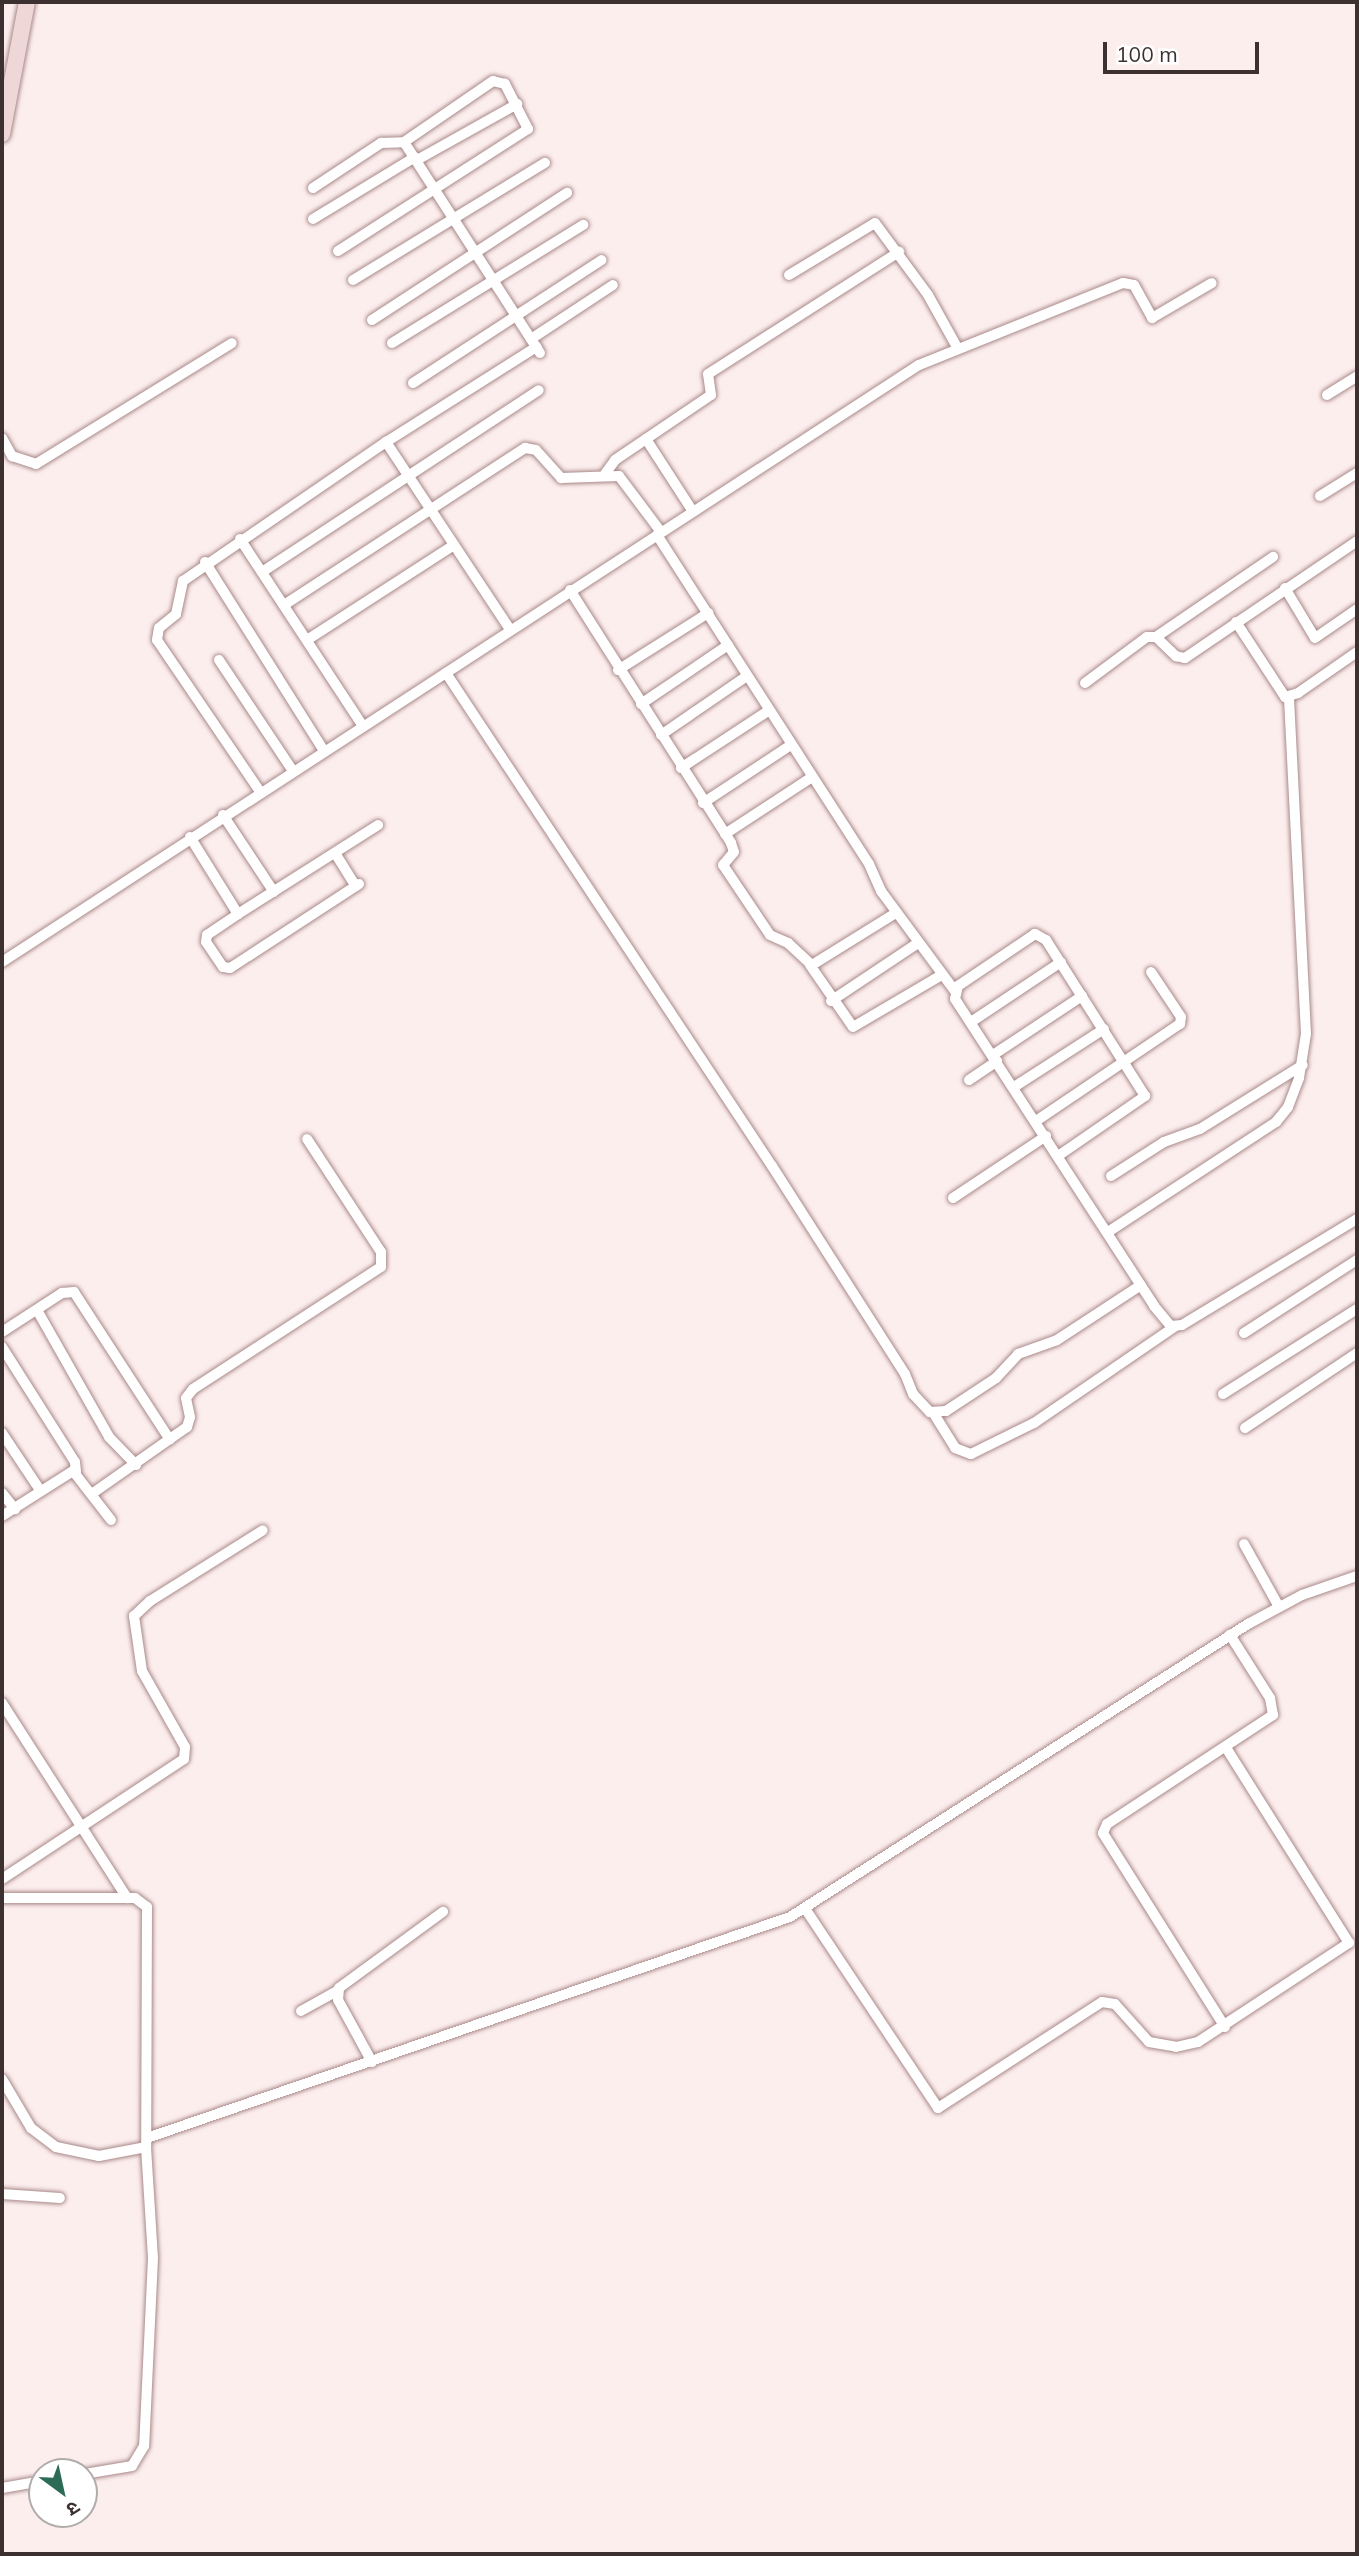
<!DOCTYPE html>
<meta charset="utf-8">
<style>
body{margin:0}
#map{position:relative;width:1359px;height:2556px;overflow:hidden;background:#fdeeee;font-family:Mulish,"Noto Sans Devanagari",sans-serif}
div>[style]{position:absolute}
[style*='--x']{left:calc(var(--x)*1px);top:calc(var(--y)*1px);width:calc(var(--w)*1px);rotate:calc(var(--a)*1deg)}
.roads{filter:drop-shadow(0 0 2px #a98989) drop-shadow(0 0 2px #a98989)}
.street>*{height:10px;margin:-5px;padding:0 5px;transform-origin:5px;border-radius:5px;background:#fff}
.secondary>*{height:16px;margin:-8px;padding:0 8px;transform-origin:8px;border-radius:8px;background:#efd7d8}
span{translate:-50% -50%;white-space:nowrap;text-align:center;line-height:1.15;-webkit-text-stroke:7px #fff;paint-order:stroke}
.frame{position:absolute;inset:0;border:4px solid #3d3030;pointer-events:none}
.north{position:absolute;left:28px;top:2458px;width:70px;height:70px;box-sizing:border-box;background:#fff;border:2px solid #b1acac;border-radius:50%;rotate:147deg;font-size:19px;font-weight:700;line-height:28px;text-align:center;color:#3d3030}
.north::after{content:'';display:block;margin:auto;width:24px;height:32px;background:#2e6b57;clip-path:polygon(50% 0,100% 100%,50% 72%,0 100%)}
.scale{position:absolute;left:1103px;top:42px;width:156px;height:32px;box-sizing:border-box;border:4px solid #3d3030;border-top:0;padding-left:9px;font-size:21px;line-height:24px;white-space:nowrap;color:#3d3030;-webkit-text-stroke:5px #fff;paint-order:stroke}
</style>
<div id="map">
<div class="roads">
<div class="street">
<div style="--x:417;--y:160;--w:115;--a:-29.2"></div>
<div style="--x:313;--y:188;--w:82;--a:-33.5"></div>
<div style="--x:381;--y:143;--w:23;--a:-2"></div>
<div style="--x:404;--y:142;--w:251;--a:57.2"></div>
<div style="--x:313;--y:219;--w:119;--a:-31.3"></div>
<div style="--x:338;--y:251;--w:226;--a:-32.7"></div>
<div style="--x:528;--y:129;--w:51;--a:-117.1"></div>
<div style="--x:505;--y:84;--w:12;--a:-166"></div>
<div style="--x:493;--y:81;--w:108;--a:145.6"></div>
<div style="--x:789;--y:275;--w:100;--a:-31.2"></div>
<div style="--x:875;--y:223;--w:89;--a:53.6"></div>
<div style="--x:928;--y:295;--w:60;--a:60.9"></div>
<div style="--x:353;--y:280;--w:225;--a:-31.4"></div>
<div style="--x:372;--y:320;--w:233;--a:-33.1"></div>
<div style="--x:531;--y:339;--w:98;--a:-33.4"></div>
<div style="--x:392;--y:343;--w:225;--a:-31.7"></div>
<div style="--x:413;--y:383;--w:225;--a:-33.1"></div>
<div style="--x:1327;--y:395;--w:36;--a:-32"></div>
<div style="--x:2;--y:438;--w:21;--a:61"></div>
<div style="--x:12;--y:456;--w:25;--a:18"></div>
<div style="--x:36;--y:464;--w:230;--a:-31.7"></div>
<div style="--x:646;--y:439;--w:85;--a:57.1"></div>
<div style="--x:386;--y:442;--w:224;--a:56.5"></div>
<div style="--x:605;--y:474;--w:17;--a:-54"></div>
<div style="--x:615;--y:460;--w:116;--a:-34.1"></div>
<div style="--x:711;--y:395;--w:21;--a:-98"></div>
<div style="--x:708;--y:374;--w:227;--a:-32.6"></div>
<div style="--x:1320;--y:496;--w:44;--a:-31.9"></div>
<div style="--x:657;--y:535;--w:391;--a:57.2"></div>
<div style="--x:869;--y:864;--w:30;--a:66"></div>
<div style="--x:881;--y:891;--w:124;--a:53.5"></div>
<div style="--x:240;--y:539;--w:224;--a:56.7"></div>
<div style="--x:205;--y:562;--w:223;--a:57.8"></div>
<div style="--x:262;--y:572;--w:331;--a:-33.3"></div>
<div style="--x:1285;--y:588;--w:58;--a:59"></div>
<div style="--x:1315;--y:638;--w:51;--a:-34.6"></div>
<div style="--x:570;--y:590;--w:300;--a:57.5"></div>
<div style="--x:731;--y:843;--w:9;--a:72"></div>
<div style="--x:734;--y:852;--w:17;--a:130"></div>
<div style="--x:723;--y:865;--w:84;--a:56.1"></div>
<div style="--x:770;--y:935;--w:20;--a:24"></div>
<div style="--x:788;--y:943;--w:33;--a:43"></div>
<div style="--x:812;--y:965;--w:99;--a:-31.8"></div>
<div style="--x:284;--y:605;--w:288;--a:-33.1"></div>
<div style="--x:525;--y:448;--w:11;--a:10"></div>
<div style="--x:536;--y:450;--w:38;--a:48"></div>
<div style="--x:561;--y:478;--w:58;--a:-2"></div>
<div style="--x:619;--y:476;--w:70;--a:53.1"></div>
<div style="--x:1236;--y:622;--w:90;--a:56.8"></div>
<div style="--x:1285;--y:697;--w:14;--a:-17"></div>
<div style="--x:1298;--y:693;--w:72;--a:-34.8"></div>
<div style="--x:1156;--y:637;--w:142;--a:-34.4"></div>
<div style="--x:307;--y:640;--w:175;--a:-32.9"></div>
<div style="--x:219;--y:660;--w:133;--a:56.3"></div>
<div style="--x:618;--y:670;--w:107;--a:-32.3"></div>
<div style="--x:446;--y:673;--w:591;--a:56.53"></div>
<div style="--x:772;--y:1166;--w:247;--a:57.4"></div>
<div style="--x:905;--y:1374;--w:22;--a:68"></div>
<div style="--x:913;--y:1394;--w:25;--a:47"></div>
<div style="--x:930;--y:1412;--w:16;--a:-4"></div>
<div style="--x:946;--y:1411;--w:60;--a:-33.4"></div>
<div style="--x:996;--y:1378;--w:33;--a:-47"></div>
<div style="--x:1018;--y:1354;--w:41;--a:-19.7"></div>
<div style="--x:1057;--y:1340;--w:100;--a:-33.2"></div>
<div style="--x:1085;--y:683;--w:77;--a:-36.6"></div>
<div style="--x:1147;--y:637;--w:9;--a:0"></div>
<div style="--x:1156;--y:637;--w:28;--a:44"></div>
<div style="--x:1176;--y:656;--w:9;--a:13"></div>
<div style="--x:1185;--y:658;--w:208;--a:-34.2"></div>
<div style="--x:641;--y:704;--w:105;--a:-34.1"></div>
<div style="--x:661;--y:735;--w:104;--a:-34.5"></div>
<div style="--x:681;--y:768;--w:104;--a:-33.2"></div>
<div style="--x:261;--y:793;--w:185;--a:-124.2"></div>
<div style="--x:157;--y:640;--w:12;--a:-81"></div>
<div style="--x:159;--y:628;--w:22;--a:-39"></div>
<div style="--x:176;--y:614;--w:34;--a:-78"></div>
<div style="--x:183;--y:581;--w:246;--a:-34.4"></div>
<div style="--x:386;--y:442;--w:178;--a:-32.3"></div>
<div style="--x:703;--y:803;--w:105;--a:-33.4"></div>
<div style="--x:223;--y:815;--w:92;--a:56.5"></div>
<div style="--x:725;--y:834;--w:104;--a:-33.2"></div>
<div style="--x:190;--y:837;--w:91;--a:58.1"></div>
<div style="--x:335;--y:853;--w:39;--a:58"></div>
<div style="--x:359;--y:884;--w:154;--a:146.9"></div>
<div style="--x:230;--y:968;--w:7;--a:-172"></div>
<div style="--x:223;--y:967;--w:30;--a:-124"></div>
<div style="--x:206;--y:942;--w:7;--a:-82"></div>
<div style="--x:207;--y:935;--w:37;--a:-34"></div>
<div style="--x:238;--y:914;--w:166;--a:-32.4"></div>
<div style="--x:2;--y:962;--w:1094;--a:-33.07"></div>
<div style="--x:919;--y:365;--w:220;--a:-21.9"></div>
<div style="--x:1123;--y:283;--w:11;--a:10"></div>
<div style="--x:1134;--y:285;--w:38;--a:61"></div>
<div style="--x:1152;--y:318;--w:69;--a:-30.3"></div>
<div style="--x:810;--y:965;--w:75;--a:55.3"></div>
<div style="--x:853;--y:1027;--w:101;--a:-30.4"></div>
<div style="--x:831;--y:1001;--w:105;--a:-33.7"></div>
<div style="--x:971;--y:1022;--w:108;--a:-33.7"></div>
<div style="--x:993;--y:1055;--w:107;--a:-33.5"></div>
<div style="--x:969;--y:1080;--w:34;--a:-34"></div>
<div style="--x:1014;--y:1087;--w:107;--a:-32.8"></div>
<div style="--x:1036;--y:1121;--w:174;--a:-34"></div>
<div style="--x:1180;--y:1024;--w:7;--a:-82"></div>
<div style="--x:1181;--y:1017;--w:54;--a:-123.7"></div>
<div style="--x:1058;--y:1156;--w:106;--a:-34.6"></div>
<div style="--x:1145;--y:1096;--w:185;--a:-122.4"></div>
<div style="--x:1046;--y:940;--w:13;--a:-151"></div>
<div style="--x:1035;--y:934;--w:93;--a:146"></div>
<div style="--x:958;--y:986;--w:13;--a:103"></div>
<div style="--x:955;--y:999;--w:366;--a:57"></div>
<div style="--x:1154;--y:1306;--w:26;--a:50"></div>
<div style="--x:1171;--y:1326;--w:11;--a:-5"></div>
<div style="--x:1182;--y:1325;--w:205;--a:-31.2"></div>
<div style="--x:1111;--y:1176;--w:63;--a:-32.7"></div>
<div style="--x:1164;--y:1142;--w:38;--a:-20"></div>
<div style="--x:1200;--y:1129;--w:121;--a:-31.9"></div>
<div style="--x:953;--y:1198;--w:112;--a:-33.7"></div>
<div style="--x:1108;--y:1232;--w:201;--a:-33.2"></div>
<div style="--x:1276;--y:1122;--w:19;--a:-51"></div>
<div style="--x:1288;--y:1107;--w:31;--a:-69"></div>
<div style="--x:1299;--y:1078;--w:45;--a:-81"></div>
<div style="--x:1306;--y:1034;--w:337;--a:-92.9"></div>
<div style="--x:37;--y:1310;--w:146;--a:60.4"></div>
<div style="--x:109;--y:1437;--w:39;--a:46"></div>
<div style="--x:2;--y:1332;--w:72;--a:-33"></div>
<div style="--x:62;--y:1293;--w:12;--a:-5"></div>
<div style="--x:74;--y:1292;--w:176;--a:57"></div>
<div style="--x:1244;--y:1333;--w:135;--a:-32.9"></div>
<div style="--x:2;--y:1347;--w:136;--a:57.6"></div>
<div style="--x:75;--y:1462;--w:10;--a:84"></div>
<div style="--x:1223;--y:1394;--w:159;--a:-32.4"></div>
<div style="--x:934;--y:1414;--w:40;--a:58"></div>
<div style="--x:955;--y:1448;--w:17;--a:21"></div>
<div style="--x:971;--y:1454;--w:70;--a:-26.2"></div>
<div style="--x:1034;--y:1423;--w:170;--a:-34.4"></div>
<div style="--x:1245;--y:1428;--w:135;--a:-33.8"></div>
<div style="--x:2;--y:1433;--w:69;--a:56.3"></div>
<div style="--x:2;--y:1493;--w:21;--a:51"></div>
<div style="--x:93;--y:1493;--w:115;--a:-35.1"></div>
<div style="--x:187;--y:1427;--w:10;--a:-73"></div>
<div style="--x:190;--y:1417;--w:19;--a:-102"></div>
<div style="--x:186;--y:1398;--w:11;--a:-52"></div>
<div style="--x:193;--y:1389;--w:224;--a:-33"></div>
<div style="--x:381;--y:1267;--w:15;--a:-90"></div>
<div style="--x:381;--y:1252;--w:135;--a:-123.2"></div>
<div style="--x:2;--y:1516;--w:84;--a:-32.4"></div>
<div style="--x:73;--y:1471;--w:62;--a:52.2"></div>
<div style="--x:1244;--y:1544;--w:72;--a:60.9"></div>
<div style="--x:2;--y:1703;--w:232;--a:57.3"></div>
<div style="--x:2;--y:1879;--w:218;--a:-33.4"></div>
<div style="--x:184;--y:1759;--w:12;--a:-85"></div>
<div style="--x:185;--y:1747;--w:87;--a:-119.5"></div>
<div style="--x:142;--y:1671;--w:56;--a:-98.3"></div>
<div style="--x:134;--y:1616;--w:22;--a:-43"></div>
<div style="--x:150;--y:1601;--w:133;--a:-32.1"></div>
<div style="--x:2;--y:1898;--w:133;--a:0"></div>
<div style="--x:135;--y:1898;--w:15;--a:37"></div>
<div style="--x:147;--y:1907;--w:240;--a:90.2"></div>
<div style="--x:146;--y:2147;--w:111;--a:86.4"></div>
<div style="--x:153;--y:2258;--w:188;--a:92.7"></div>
<div style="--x:144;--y:2446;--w:23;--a:121"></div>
<div style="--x:132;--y:2466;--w:49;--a:170.5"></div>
<div style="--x:806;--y:1910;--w:238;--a:56.3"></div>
<div style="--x:938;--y:2108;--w:195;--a:-32.9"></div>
<div style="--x:1102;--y:2002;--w:13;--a:9"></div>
<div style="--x:1115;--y:2004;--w:51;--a:48.2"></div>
<div style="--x:1149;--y:2042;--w:27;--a:10"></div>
<div style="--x:1176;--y:2047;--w:23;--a:-13"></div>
<div style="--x:1198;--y:2042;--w:181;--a:-33.3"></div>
<div style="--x:1349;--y:1943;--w:231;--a:-122.2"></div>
<div style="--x:301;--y:2011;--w:41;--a:-29.1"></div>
<div style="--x:1225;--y:2027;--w:229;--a:-122.2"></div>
<div style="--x:1103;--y:1833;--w:10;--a:-66"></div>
<div style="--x:1107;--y:1824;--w:199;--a:-33.3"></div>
<div style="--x:1273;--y:1715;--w:17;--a:-100"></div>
<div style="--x:1270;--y:1698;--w:75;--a:-122.4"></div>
<div style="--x:372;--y:2062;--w:71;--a:-118.7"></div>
<div style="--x:338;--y:2000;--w:12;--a:-85"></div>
<div style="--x:339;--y:1988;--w:129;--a:-36.2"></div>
<div style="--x:2;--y:2079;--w:57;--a:59.4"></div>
<div style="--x:31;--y:2128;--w:31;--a:37"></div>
<div style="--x:56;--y:2147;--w:44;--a:11.8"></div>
<div style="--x:99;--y:2156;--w:48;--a:-10.8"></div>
<div style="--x:147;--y:2138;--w:680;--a:-18.97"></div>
<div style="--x:790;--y:1917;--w:544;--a:-32.61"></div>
<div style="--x:1248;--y:1624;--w:61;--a:-28.2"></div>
<div style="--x:1302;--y:1595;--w:58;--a:-19.1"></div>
<div style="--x:2;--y:2194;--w:58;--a:3.9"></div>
<div style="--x:2;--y:2488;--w:41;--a:-9.9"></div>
</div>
<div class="secondary">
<div style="--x:2;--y:134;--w:134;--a:-79.3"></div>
</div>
</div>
<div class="frame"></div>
<div class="north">उ</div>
<div class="scale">100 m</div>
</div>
